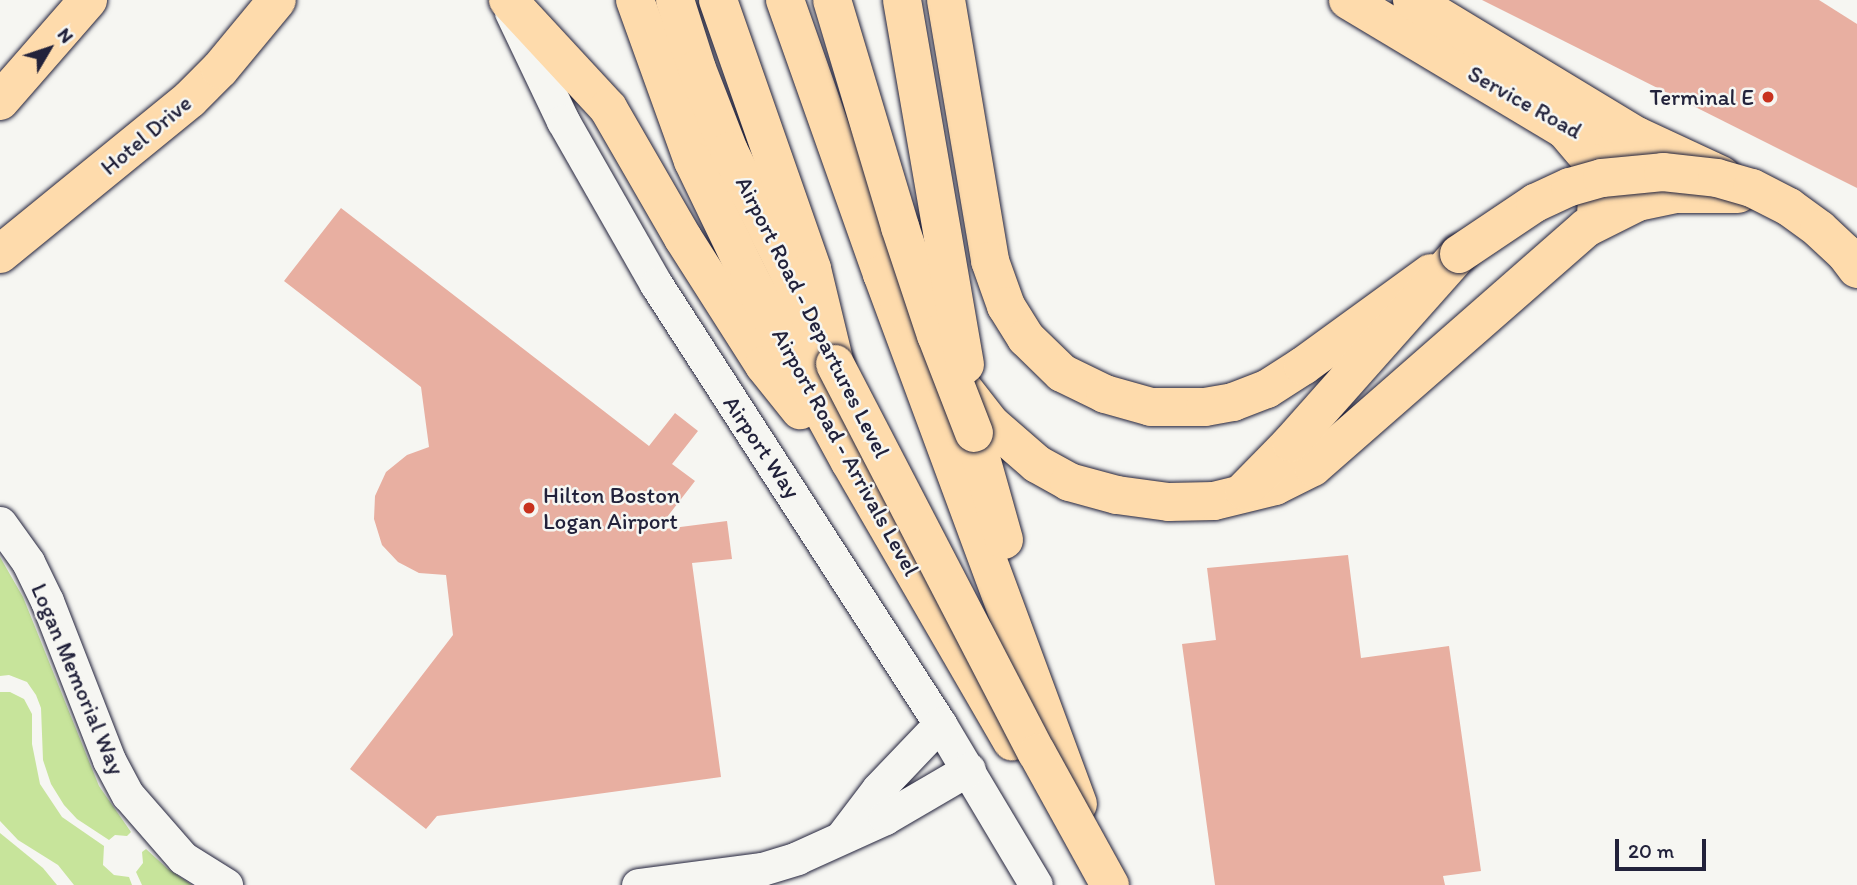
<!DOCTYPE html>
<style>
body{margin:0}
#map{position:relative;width:1857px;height:885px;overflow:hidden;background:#f6f6f2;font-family:Itim,sans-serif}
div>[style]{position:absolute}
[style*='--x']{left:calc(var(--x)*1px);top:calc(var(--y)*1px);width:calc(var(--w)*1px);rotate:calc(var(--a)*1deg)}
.green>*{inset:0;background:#c7e49b}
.building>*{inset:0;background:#e8afa1}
.roads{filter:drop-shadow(0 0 2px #22223b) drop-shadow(0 0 2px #22223b)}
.minor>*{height:33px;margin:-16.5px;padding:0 16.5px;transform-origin:16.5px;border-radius:16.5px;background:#f6f6f2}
.major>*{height:38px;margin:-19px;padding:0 19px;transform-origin:19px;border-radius:19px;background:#fedbac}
.highway>*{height:38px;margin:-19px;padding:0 19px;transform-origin:19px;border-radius:19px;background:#fedbac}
.bridges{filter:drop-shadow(0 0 2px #22223b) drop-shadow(0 0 2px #22223b)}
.major-bridge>*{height:38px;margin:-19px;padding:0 19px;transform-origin:19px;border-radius:19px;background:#fedbac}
.highway-bridge>*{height:38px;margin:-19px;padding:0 19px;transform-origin:19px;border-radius:19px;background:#fedbac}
.dots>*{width:19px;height:19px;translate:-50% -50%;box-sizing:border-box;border:4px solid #f6f6f2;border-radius:50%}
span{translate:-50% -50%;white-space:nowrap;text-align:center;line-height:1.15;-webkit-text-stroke:5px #f6f6f2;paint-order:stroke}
.poi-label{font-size:23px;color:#22223b}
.right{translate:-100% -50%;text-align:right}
.left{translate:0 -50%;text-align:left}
.street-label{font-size:23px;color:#22223b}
.north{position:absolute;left:14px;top:14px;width:70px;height:70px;-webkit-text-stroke:5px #f6f6f2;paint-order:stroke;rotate:51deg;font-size:19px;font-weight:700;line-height:28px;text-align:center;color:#22223b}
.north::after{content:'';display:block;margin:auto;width:24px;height:32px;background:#22223b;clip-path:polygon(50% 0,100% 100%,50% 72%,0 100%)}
.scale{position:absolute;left:1615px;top:839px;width:91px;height:32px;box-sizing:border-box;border:4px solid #22223b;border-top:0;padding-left:9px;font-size:21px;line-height:24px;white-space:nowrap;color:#22223b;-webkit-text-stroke:5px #f6f6f2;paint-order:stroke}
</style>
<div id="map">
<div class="green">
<div style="clip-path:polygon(0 557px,23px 597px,99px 786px,131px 832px,127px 836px,115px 835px,109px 840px,77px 819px,64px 805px,51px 784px,43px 760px,41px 708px,36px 695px,27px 682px,9px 675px,0 676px)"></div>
<div style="clip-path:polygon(0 692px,10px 692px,24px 699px,32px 714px,32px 744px,40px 784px,62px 817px,104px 846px,103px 865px,114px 875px,129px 877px,132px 885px,74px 885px,58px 865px,18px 840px,0 821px)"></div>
<div style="clip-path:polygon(0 833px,43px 868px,57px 885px,0 885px)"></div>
<div style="clip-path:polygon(146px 849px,168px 869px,192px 885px,142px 885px,136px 872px,143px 863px,142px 852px)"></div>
</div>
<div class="building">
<div style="clip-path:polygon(1482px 0,1819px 0,1857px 24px,1857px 188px)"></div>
<div style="clip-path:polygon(341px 208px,649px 446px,675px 413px,698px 431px,672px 464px,695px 481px,657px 530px,727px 521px,732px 559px,692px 563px,721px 777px,437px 816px,426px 829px,350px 769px,453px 635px,446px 575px,419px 573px,398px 562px,382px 545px,374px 519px,375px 496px,386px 472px,407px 455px,429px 447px,421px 387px,284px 281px)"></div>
<div style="clip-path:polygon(1348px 555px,1361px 658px,1449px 646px,1481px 871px,1443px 876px,1445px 885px,1215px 885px,1182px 644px,1216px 640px,1207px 568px)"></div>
</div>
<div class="roads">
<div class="minor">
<div style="--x:511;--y:12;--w:121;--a:64.5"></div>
<div style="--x:563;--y:121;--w:188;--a:60.3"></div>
<div style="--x:656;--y:284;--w:524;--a:57.16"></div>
<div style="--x:940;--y:724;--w:187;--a:59.2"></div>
<div style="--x:0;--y:523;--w:48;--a:54.3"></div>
<div style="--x:28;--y:562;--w:43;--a:64"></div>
<div style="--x:47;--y:601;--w:171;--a:68.7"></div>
<div style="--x:109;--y:760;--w:40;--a:62"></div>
<div style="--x:128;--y:795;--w:84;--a:48.9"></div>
<div style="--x:183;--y:858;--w:51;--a:32.1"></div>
<div style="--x:843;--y:835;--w:58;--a:-52.7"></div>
<div style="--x:878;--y:789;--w:90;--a:-46.4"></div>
<div style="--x:638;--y:885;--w:125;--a:-7.4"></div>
<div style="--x:762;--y:869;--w:37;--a:-17"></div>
<div style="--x:797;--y:858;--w:97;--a:-24.4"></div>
<div style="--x:885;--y:818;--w:97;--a:-30.3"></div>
</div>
<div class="major">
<div style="--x:508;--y:0;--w:147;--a:47.2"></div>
<div style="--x:608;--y:108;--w:150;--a:60"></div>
<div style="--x:683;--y:238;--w:151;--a:57.5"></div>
<div style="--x:764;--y:365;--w:58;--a:51.3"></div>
<div style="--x:635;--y:0;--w:171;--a:70.2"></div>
<div style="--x:693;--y:161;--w:129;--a:64.2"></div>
<div style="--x:749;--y:277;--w:211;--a:61.4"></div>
<div style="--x:850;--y:462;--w:323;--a:59.9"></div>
<div style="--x:675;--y:0;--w:72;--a:72.3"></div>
<div style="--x:697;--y:69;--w:88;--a:68.7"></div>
<div style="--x:729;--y:151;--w:211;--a:63.8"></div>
<div style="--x:946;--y:0;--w:265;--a:80.4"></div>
<div style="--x:990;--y:261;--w:48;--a:70.4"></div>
<div style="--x:1006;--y:306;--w:38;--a:58"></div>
<div style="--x:1026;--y:338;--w:50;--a:44.2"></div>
<div style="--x:1062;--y:373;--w:48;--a:26"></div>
<div style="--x:1105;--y:394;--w:48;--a:15.8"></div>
<div style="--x:1151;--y:407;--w:54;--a:0"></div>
<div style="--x:1205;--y:407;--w:28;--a:-10"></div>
<div style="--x:1233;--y:402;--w:36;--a:-21"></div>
<div style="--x:1267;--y:389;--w:43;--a:-32.6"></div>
<div style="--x:1303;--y:366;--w:158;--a:-36"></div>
<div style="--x:1348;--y:0;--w:253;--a:30.9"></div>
<div style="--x:1565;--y:130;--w:113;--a:19.1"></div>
<div style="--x:0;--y:254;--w:245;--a:-39.2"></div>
<div style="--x:190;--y:99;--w:42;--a:-45"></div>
<div style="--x:220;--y:69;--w:89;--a:-50.4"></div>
</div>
<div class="highway">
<div style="--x:718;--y:0;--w:285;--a:70.7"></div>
<div style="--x:812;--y:269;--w:98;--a:76.4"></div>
<div style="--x:785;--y:0;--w:291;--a:70.5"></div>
<div style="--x:882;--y:274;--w:565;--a:69.71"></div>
<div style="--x:1412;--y:0;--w:263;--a:31.2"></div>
<div style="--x:1637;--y:136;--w:93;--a:24.9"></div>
<div style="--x:0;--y:101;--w:134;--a:-48.9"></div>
<div style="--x:1565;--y:130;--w:43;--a:49.7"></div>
<div style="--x:1593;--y:163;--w:21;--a:71"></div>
<div style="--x:1600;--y:183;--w:27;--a:98"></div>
<div style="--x:882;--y:274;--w:98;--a:55.8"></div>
<div style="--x:937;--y:355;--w:88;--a:52"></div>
<div style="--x:991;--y:424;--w:61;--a:41"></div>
<div style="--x:1037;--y:464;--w:37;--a:29"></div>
<div style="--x:1069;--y:482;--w:50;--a:15.2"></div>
<div style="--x:1117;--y:495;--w:52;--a:7.7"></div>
<div style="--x:1169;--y:502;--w:45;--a:-1.3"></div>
<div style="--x:1214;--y:501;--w:63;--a:-13.8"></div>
<div style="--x:1275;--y:486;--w:42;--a:-26.6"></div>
<div style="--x:1313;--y:467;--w:363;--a:-41.2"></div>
<div style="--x:1586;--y:228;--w:58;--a:-26.6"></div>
<div style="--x:1638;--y:202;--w:39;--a:-12"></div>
<div style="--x:1676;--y:194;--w:62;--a:0"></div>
<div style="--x:974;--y:433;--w:111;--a:74.3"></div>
<div style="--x:1244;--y:491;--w:67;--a:-45.6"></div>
<div style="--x:1291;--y:443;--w:253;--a:-48.4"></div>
</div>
</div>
<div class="bridges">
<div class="major-bridge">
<div style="--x:1459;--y:254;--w:92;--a:-33.9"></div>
<div style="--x:1535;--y:203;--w:38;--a:-25"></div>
<div style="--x:1570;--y:187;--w:33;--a:-16"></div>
<div style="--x:1602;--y:178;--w:61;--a:-5.6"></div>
<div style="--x:1663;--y:172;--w:54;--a:6.3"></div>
<div style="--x:1717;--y:178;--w:36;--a:16"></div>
<div style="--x:1752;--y:188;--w:42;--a:27.2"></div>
<div style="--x:1789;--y:207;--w:37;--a:36"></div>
<div style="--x:1819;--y:229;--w:35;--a:43"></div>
<div style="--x:1845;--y:253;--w:20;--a:53"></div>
<div style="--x:835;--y:364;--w:438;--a:62.6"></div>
<div style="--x:1037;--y:753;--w:151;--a:61.1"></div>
</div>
<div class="highway-bridge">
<div style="--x:832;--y:0;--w:237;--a:73.3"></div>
<div style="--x:900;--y:227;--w:114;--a:71.6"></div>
<div style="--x:936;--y:335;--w:105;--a:68.8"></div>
<div style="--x:902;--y:0;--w:370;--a:80.2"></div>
</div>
</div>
<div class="dots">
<div style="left:1768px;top:97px;background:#c8321e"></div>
<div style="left:529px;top:508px;background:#c8321e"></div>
</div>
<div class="poi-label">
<span class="right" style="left:1754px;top:97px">Terminal E</span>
<span class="left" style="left:543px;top:508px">Hilton Boston<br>Logan Airport</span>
</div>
<div class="street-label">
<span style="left:1525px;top:102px;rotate:29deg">Service Road</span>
<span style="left:146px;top:135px;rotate:-40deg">Hotel Drive</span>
<span style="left:813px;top:317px;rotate:63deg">Airport Road - Departures Level</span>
<span style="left:762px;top:447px;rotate:56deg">Airport Way</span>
<span style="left:846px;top:452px;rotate:61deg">Airport Road - Arrivals Level</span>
<span style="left:78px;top:679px;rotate:67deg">Logan Memorial Way</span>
</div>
<div class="north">N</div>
<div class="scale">20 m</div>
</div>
